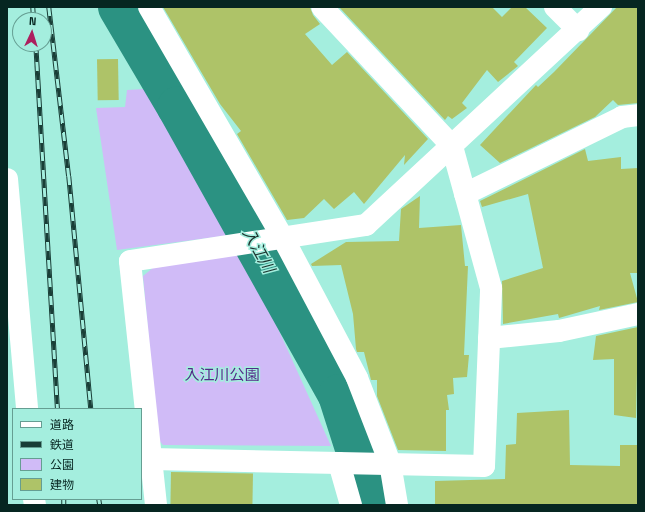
<!DOCTYPE html>
<meta charset="utf-8">
<style>
body{margin:0}
#map{position:relative;width:645px;height:512px;overflow:hidden;background:#a4eede;font-family:"Space Grotesk","Noto Sans JP",sans-serif}
div>[style]{position:absolute}
[style*='--x']{left:calc(var(--x)*1px);top:calc(var(--y)*1px);width:calc(var(--w)*1px);rotate:calc(var(--a)*1deg)}
.green>*{inset:0;background:#d0bbf7}
.river>*{height:42px;margin:-21px;padding:0 21px;transform-origin:21px;border-radius:21px;background:#2b9282}
.building>*{inset:0;background:#aec368;transform-origin:0 0}
.minor>*{height:22px;margin:-11px;padding:0 11px;transform-origin:11px;border-radius:11px;background:#fff}
.rail>*{height:4.5px;margin-top:-2.25px;transform-origin:0;background:repeating-linear-gradient(90deg,#a4eede 0 9px,#193e37 0 18px);box-sizing:border-box;border-block:1px solid #193e37}
span{translate:-50% -50%;white-space:nowrap;text-align:center;line-height:1.15;-webkit-text-stroke:3px #a4eede;paint-order:stroke}
.park-label{font-size:15px;color:#542a88}
.water-label{font-size:16px;color:#1d342f;font-style:italic}
.frame{position:absolute;inset:0;border:8px solid #062621;pointer-events:none}
.legend{position:absolute;left:12px;top:408px;width:130px;height:92px;box-sizing:border-box;background:#a4eede;border:1px solid #659e92;margin:0;padding:5px 7px;list-style:none;font-size:12px;color:#062621}
.legend li{display:flex;align-items:center;gap:8px;height:20px}
.legend b{width:20px;border:1px solid #659e92}
.north{position:absolute;left:12px;top:12px;width:40px;height:40px;box-sizing:border-box;background:#a4eede;border:1px solid #659e92;border-radius:50%;rotate:4deg;font-size:11px;font-weight:700;line-height:16px;text-align:center;color:#062621}
.north::after{content:'';display:block;margin:auto;width:14px;height:18px;background:#ac205e;clip-path:polygon(50% 0,100% 100%,50% 72%,0 100%)}
</style>
<div id="map">
<div class="green">
<div style="clip-path:polygon(160px 88px,238px 234px,117px 250px,96px 108px,125px 107px,127px 90px)"></div>
<div style="clip-path:polygon(244px 253px,331px 446px,163px 445px,158px 439px,143px 276px,154px 267px)"></div>
</div>
<div class="river">
<div style="--x:119;--y:7;--w:116;--a:59.5"></div>
<div style="--x:178;--y:107;--w:330;--a:60.8"></div>
<div style="--x:339;--y:395;--w:115;--a:72.3"></div>
</div>
<div class="building">
<div style="clip-path:polygon(163px 7px,310px 7px,313px 15px,320px 24px,305px 34px,332px 65px,347px 52px,428px 139px,404px 165px,405px 155px,364px 204px,354px 192px,334px 209px,324px 199px,304px 218px,287px 220px,237px 134px,241px 131px,220px 104px)"></div>
<div style="clip-path:polygon(339px 7px,492px 7px,502px 17px,512px 7px,525px 7px,547px 28px,514px 62px,518px 66px,498px 82px,487px 70px,462px 103px,467px 108px,452px 119px,448px 116px,445px 120px)"></div>
<div style="clip-path:polygon(617px 7px,638px 7px,638px 103px,618px 105px,613px 100px,595px 117px,500px 163px,480px 145px,536px 85px,538px 87px,554px 72px)"></div>
<div style="left:118px;top:59px;width:41px;height:21px;rotate:89deg"></div>
<div style="clip-path:polygon(585px 149px,588px 161px,621px 157px,621px 169px,638px 168px,638px 273px,630px 273px,638px 302px,599px 310px,600px 306px,559px 318px,558px 314px,503px 324px,502px 281px,543px 268px,528px 194px,482px 207px,480px 201px)"></div>
<div style="clip-path:polygon(420px 196px,419px 228px,461px 225px,465px 266px,468px 266px,464px 355px,469px 355px,467px 377px,453px 378px,454px 394px,447px 395px,449px 410px,446px 410px,446px 451px,398px 450px,377px 396px,377px 380px,371px 380px,364px 352px,357px 352px,356px 349px,353px 314px,341px 265px,312px 266px,311px 264px,346px 242px,399px 241px,401px 209px)"></div>
<div style="clip-path:polygon(638px 327px,636px 418px,614px 415px,614px 359px,593px 360px,596px 336px)"></div>
<div style="clip-path:polygon(569px 410px,570px 465px,620px 466px,620px 445px,638px 445px,638px 505px,435px 505px,435px 481px,505px 479px,506px 445px,516px 444px,517px 413px)"></div>
<div style="left:171px;top:472px;width:82px;height:33px;rotate:1deg"></div>
</div>
<div class="minor">
<div style="--x:149;--y:7;--w:267;--a:59.9"></div>
<div style="--x:283;--y:238;--w:158;--a:62.1"></div>
<div style="--x:357;--y:378;--w:91;--a:68.8"></div>
<div style="--x:390;--y:463;--w:43;--a:80.5"></div>
<div style="--x:555;--y:7;--w:33;--a:45"></div>
<div style="--x:7;--y:179;--w:231;--a:85"></div>
<div style="--x:465;--y:194;--w:175;--a:-26.1"></div>
<div style="--x:622;--y:117;--w:16;--a:-7"></div>
<div style="--x:489;--y:338;--w:70;--a:-5.7"></div>
<div style="--x:559;--y:331;--w:81;--a:-12.1"></div>
<div style="--x:151;--y:459;--w:333;--a:1.2"></div>
<div style="--x:484;--y:466;--w:178;--a:-87.7"></div>
<div style="--x:491;--y:288;--w:147;--a:-105.4"></div>
<div style="--x:452;--y:146;--w:190;--a:-133.1"></div>
<div style="--x:339;--y:463;--w:44;--a:74.1"></div>
<div style="--x:34;--y:499;--w:6;--a:81"></div>
<div style="--x:156;--y:505;--w:245;--a:-96.1"></div>
<div style="--x:130;--y:261;--w:239;--a:-8.7"></div>
<div style="--x:366;--y:225;--w:321;--a:-42.9"></div>
</div>
<div class="rail">
<div style="--x:33;--y:7;--w:13;--a:86"></div>
<div style="--x:49;--y:7;--w:170;--a:83.3"></div>
<div style="--x:69;--y:176;--w:234;--a:84.6"></div>
<div style="--x:36;--y:44;--w:366;--a:86.6"></div>
<div style="--x:64;--y:499;--w:6;--a:90"></div>
<div style="--x:99;--y:499;--w:6;--a:81"></div>
</div>
<div class="park-label">
<span style="left:222px;top:375px">入江川公園</span>
</div>
<div class="water-label">
<span style="left:258px;top:251px;rotate:61deg">入江川</span>
</div>
<div class="frame"></div>
<ul class="legend">
<li><b style="height:5px;background:#fff"></b>道路</li>
<li><b style="height:5px;background:#193e37"></b>鉄道</li>
<li><b style="height:11px;background:#d0bbf7"></b>公園</li>
<li><b style="height:11px;background:#aec368"></b>建物</li>
</ul>
<div class="north">N</div>
</div>
